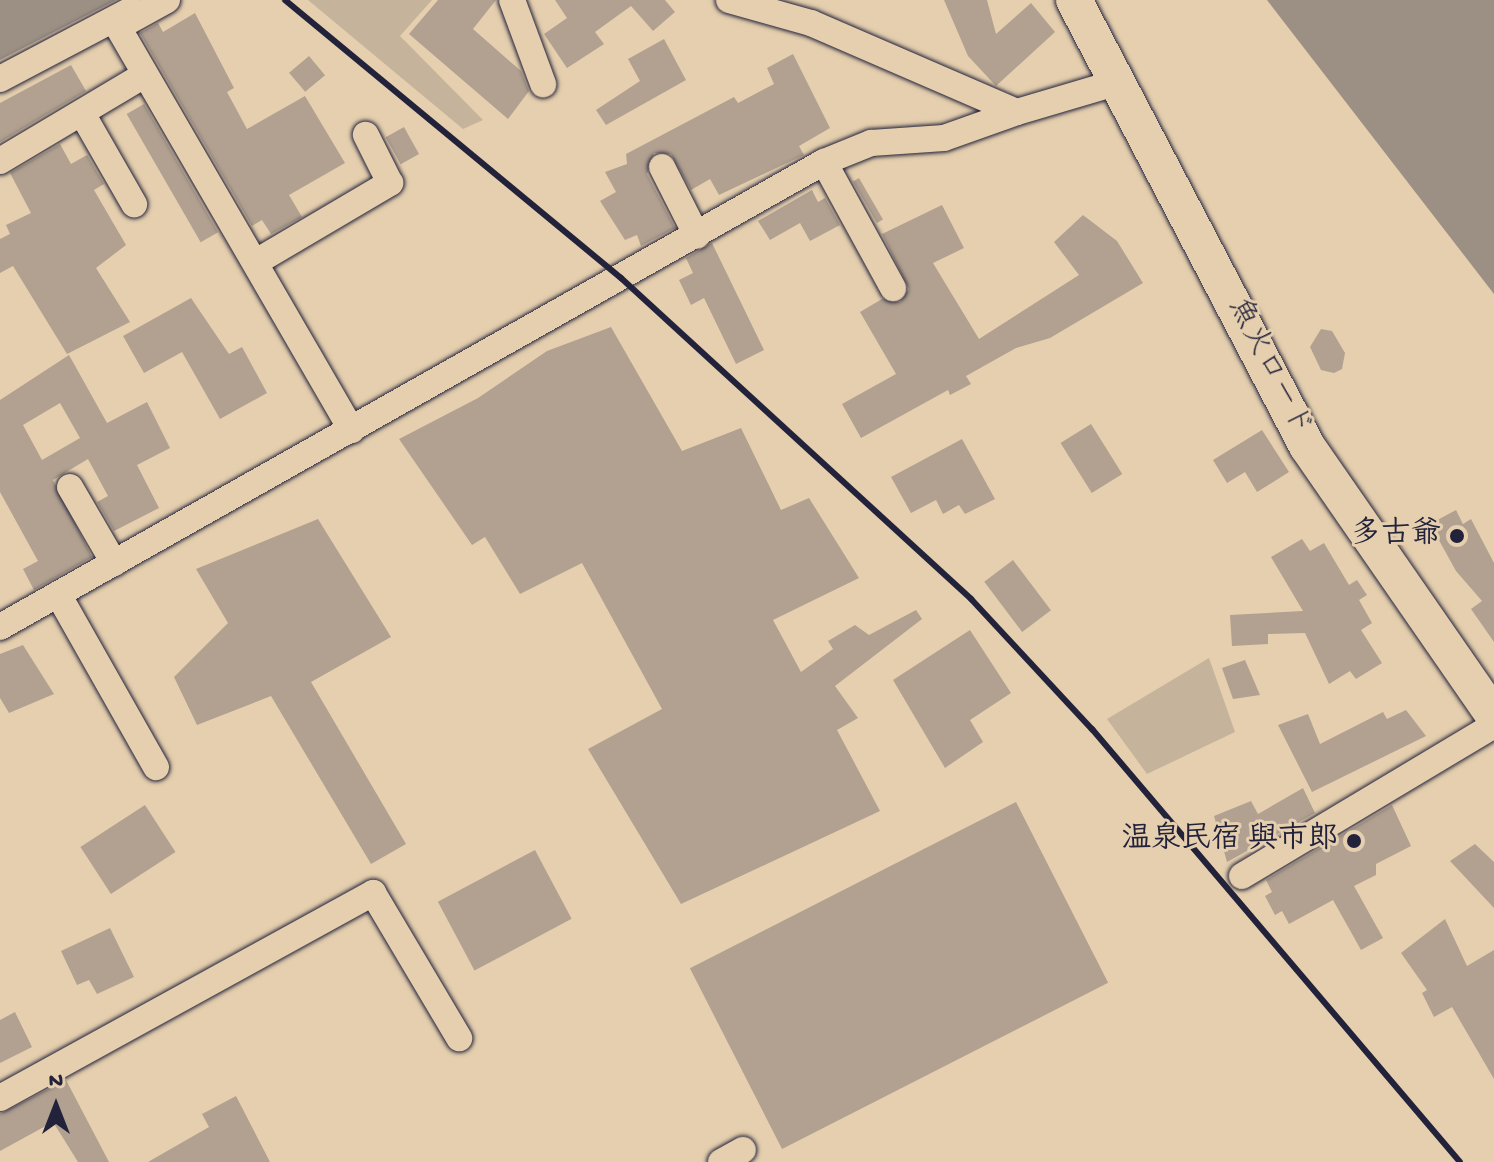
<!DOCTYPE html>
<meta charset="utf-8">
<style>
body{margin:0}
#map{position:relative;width:1494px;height:1162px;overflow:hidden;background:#e5cfae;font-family:"Gochi Hand","Klee One",sans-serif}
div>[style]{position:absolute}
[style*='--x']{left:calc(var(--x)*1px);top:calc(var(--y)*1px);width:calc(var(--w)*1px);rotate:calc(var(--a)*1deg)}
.green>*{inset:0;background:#c6b39b}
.water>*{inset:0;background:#9c8f84}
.building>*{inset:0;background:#b2a190;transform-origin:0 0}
.roads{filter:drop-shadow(0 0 2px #22223b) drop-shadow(0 0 2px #22223b)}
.street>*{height:26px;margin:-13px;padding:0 13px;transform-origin:13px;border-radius:13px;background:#e5cfae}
.secondary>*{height:36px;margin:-18px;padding:0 18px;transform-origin:18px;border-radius:18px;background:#e5cfae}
.rail>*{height:6px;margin:-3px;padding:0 3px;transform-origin:3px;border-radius:3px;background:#22223b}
.dots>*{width:22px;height:22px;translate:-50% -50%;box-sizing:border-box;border:4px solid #e5cfae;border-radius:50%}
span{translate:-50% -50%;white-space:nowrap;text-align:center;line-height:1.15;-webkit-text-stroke:6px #e5cfae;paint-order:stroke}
.street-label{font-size:30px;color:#22223b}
.poi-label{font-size:30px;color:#22223b;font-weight:700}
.right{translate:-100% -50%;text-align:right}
.north{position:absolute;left:16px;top:1066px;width:80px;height:80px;-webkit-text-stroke:6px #e5cfae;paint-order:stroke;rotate:0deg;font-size:22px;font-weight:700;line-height:32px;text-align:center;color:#22223b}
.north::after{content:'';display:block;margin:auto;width:28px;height:36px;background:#22223b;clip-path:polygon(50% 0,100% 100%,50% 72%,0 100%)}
</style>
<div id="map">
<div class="green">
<div style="clip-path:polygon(308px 0,432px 0,400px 36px,483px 120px,463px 129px)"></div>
<div style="clip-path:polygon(1209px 658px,1235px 732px,1147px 774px,1107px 719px)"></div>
</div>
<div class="water">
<div style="clip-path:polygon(0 0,116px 0,0 60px)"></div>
<div style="clip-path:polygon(1267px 0,1494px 0,1494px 294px)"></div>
</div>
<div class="building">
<div style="clip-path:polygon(438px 0,496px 0,473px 29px,521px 71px,529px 91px,508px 119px,409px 34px)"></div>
<div style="clip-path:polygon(555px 0,665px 0,675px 12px,653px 31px,631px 6px,595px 32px,604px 44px,567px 68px,544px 34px,567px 18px)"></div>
<div style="clip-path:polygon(944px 0,987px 0,996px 34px,1031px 3px,1055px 32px,996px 86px,968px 56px)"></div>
<div style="clip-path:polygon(195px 13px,234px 88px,227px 92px,247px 129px,305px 96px,345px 163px,289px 195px,302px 217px,271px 234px,262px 220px,252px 226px,140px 33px,158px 23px,163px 32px)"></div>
<div style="clip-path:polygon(664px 39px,686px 80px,606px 125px,596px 110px,640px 81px,628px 59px)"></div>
<div style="clip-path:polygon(793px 54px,830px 128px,799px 146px,804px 155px,719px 195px,710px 179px,691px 190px,671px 154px,654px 153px,647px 174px,675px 228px,641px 246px,637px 235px,625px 240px,600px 201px,616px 192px,605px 172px,627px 164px,626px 154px,734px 97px,738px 103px,774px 84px,767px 68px)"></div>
<div style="left:309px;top:56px;width:25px;height:26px;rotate:50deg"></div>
<div style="clip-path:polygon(71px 65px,86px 91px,0 142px,0 103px)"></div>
<div style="left:144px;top:104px;width:148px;height:20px;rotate:60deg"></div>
<div style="left:404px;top:127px;width:31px;height:21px;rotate:61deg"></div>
<div style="clip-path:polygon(60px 144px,71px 164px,87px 155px,104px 184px,94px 190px,126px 245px,96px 268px,130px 322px,67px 354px,13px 266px,0 273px,0 239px,10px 234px,6px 225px,31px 213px,10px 173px)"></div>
<div style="left:859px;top:178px;width:48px;height:7px;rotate:60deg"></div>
<div style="clip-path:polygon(812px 190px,818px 202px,825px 198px,840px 225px,810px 241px,800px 223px,770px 240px,758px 221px)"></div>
<div style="clip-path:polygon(942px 205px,964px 248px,933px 263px,979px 339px,1079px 275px,1054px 242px,1083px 215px,1117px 241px,1143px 283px,1050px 338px,1016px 348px,966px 376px,971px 384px,950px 395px,948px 390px,861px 438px,842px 404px,896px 374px,860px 312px,882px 299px,900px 302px,909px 289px,882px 234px)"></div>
<div style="clip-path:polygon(712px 243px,764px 350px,736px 364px,704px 298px,691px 305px,679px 280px,693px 273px,686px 258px)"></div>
<div style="clip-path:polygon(191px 298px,229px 354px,242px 347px,267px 393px,220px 419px,182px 352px,144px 373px,123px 336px)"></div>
<div style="clip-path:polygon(611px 327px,682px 451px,741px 428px,781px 510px,809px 498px,859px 578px,773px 620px,801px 672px,833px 649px,828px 641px,855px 625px,869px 635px,916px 610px,922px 619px,835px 686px,858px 718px,837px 730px,880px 811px,681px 904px,588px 749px,662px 709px,582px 563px,520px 594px,485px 537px,472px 545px,399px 439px,478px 398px,547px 351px)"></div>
<div style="clip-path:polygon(1321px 329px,1332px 331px,1345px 353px,1342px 369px,1334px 373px,1321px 370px,1310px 347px)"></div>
<div style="clip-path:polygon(evenodd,69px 355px,107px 423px,147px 402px,170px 448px,137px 465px,159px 508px,114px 531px,97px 502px,108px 496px,88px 459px,53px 480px,92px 557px,34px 590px,23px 569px,38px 561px,0 492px,0 400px,69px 355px,60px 403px,80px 438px,42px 460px,23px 425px,60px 403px)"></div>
<div style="left:1091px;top:424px;width:59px;height:36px;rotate:58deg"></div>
<div style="clip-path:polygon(1262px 430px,1289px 472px,1257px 492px,1245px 472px,1227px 483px,1213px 460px)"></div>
<div style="clip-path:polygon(962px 439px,995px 499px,965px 514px,959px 505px,943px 514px,936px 500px,911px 513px,891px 477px)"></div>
<div style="clip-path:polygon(1456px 510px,1463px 524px,1471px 519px,1494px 563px,1494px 642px,1471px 609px,1482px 601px,1456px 571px,1430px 524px)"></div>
<div style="clip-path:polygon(318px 519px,391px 637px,311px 682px,406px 844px,371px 864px,271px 696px,197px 725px,174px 677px,228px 623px,196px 569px)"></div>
<div style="clip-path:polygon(1302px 539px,1310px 551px,1324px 543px,1349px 585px,1357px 580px,1367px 595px,1359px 600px,1372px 623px,1361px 630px,1382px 663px,1356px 679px,1350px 671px,1329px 684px,1305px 633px,1268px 634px,1268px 644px,1232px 646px,1230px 615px,1303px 611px,1271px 557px)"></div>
<div style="left:1013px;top:560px;width:63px;height:36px;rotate:53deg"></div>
<div style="clip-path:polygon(970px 630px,1011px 693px,970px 720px,983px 742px,945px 768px,893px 680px)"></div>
<div style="clip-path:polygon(23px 645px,54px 694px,9px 713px,0 698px,0 654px)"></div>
<div style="clip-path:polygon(1245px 660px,1260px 695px,1233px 699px,1222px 668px)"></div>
<div style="clip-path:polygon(1406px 710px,1426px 736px,1312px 792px,1278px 725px,1308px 714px,1320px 744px,1383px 712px,1387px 719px)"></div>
<div style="clip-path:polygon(1303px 788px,1315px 813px,1227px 862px,1214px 816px,1251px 801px,1258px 814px)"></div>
<div style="left:1016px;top:802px;width:203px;height:366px;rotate:63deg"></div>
<div style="left:145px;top:805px;width:56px;height:77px;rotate:57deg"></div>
<div style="clip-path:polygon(1392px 805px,1411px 846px,1376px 864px,1376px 875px,1354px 886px,1383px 938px,1361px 950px,1333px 900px,1289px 924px,1282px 911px,1275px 915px,1265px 896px,1272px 892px,1266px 880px)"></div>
<div style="clip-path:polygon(1475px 844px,1494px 862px,1494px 908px,1450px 861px)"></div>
<div style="left:535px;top:850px;width:78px;height:110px;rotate:62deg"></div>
<div style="clip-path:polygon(1445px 919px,1467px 966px,1494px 950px,1494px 1079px,1452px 1007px,1434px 1017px,1422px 993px,1427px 990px,1401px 953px)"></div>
<div style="clip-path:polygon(110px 928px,134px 977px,97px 994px,89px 980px,77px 985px,61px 951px)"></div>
<div style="clip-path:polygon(15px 1012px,32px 1047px,0 1063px,0 1020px)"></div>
<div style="clip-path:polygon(66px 1080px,109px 1162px,78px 1162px,53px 1122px,0 1151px,0 1114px)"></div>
<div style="clip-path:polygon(236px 1096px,270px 1162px,148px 1162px,209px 1127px,202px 1114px)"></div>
</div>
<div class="roads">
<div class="street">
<div style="--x:167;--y:0;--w:56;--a:151.1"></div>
<div style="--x:118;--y:27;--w:466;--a:59.9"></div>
<div style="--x:512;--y:0;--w:90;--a:69.7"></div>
<div style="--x:729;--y:0;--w:85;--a:15.7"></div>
<div style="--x:811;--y:23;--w:224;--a:23.4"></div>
<div style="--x:1017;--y:112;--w:105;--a:-16.5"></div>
<div style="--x:0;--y:79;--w:148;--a:-27.8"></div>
<div style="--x:83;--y:115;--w:103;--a:60.2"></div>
<div style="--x:0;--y:161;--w:168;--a:-30.8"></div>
<div style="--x:824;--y:162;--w:144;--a:61.3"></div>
<div style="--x:662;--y:167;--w:77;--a:63.1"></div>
<div style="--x:256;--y:262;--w:156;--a:-30.5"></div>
<div style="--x:390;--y:183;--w:54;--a:-116.6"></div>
<div style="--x:70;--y:487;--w:88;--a:59.9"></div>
<div style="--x:58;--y:594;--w:199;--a:60.5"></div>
<div style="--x:0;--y:627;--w:946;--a:-29.44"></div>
<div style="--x:824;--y:162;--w:51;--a:-22"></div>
<div style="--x:871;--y:143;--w:73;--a:-3.9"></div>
<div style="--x:944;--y:138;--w:77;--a:-19.6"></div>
<div style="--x:1242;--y:876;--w:294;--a:-30.9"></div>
<div style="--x:0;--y:1098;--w:426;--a:-28.8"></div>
<div style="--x:373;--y:893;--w:169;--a:59.3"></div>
<div style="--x:721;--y:1162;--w:25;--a:-29"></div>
</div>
<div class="secondary">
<div style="--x:1074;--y:0;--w:503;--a:62.42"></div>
<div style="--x:1307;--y:446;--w:328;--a:55.3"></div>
</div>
</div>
<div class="rail">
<div style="--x:285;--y:0;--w:436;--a:39.6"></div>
<div style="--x:621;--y:278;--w:475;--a:42.5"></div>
<div style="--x:971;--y:599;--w:178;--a:47.1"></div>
<div style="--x:1092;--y:729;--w:568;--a:49.64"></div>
</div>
<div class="dots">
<div style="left:1457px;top:536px;background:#22223b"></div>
<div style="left:1354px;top:841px;background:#22223b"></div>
</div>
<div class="street-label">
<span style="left:1268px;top:368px;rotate:63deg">魚火ロード</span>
</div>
<div class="poi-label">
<span class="right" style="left:1441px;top:536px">多古爺</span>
<span class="right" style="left:1338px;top:841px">温泉民宿 與市郎</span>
</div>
<div class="north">N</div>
</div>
